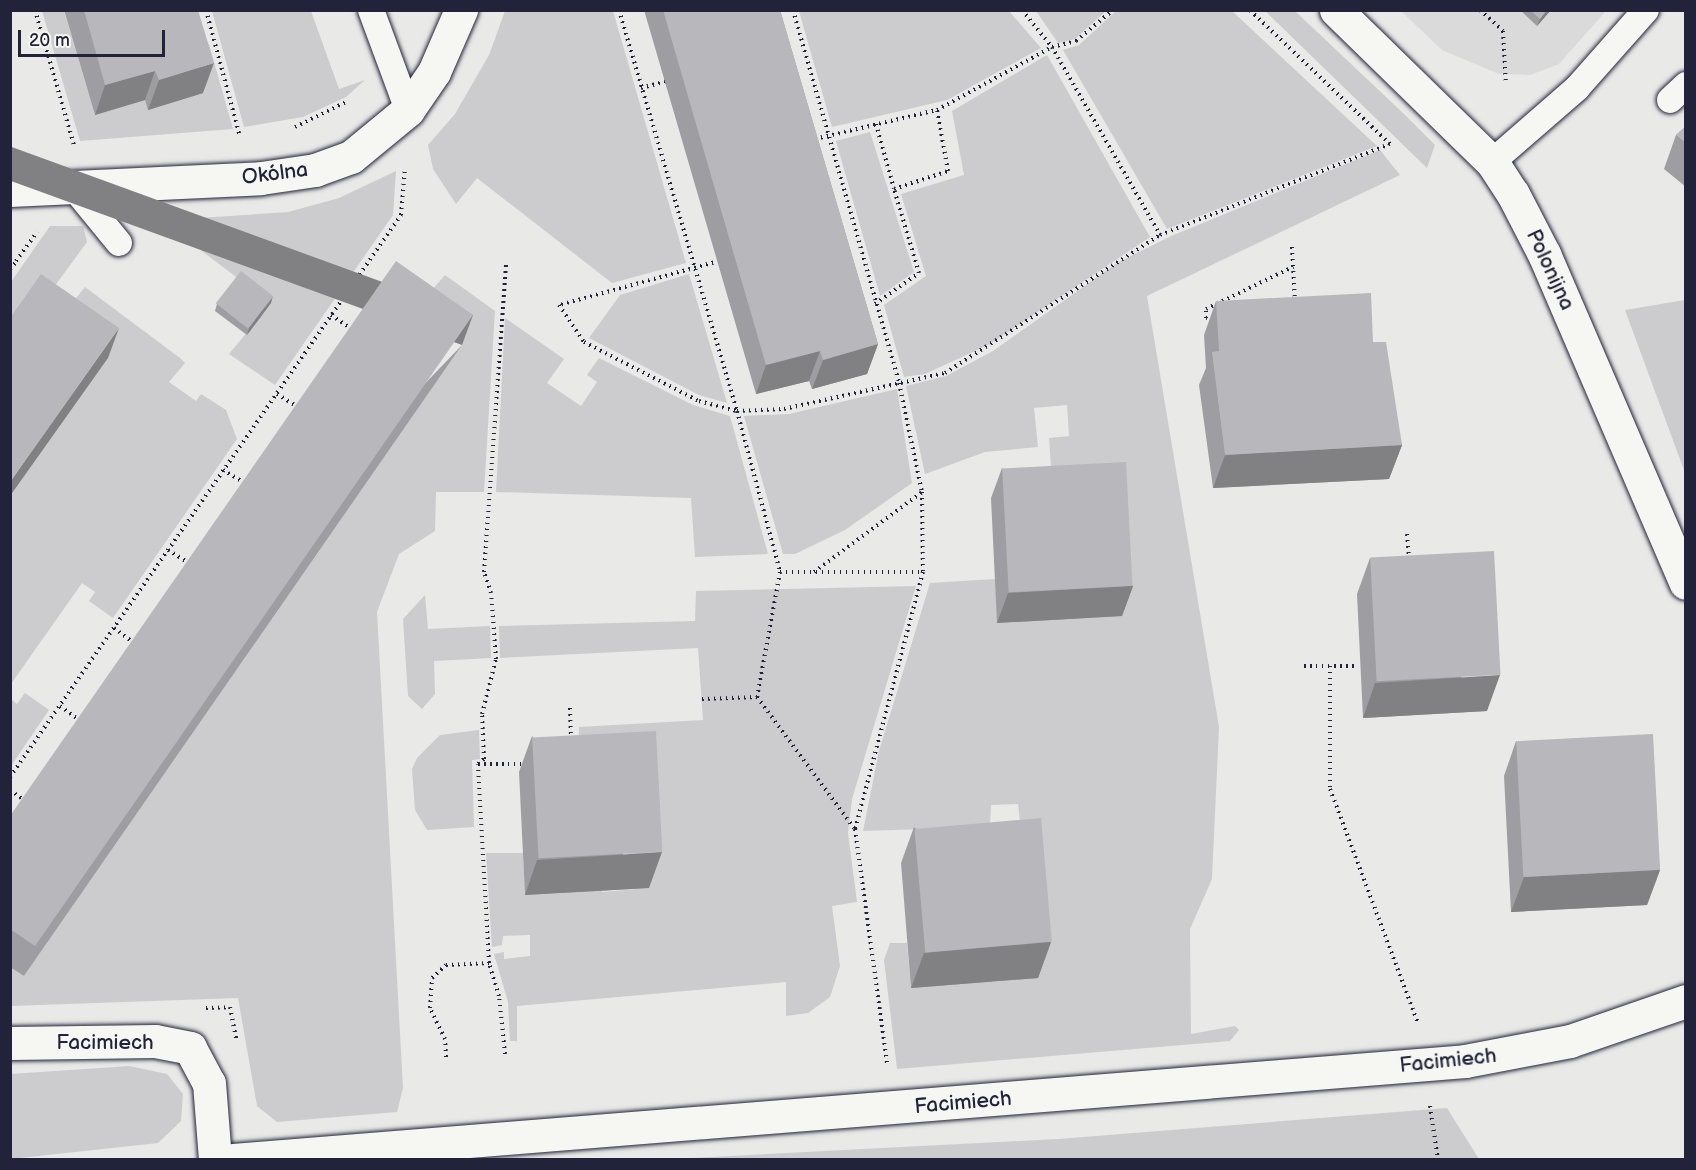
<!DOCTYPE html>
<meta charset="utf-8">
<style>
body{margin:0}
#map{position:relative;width:1696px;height:1170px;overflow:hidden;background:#e9e9e7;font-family:"Balsamiq Sans",sans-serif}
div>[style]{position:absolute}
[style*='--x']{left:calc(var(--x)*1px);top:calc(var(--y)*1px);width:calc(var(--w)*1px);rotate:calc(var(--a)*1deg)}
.built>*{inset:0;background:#dadada}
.green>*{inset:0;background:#ccccce}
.path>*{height:4px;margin-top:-2px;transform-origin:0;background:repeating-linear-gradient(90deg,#22223b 0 1.5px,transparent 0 6px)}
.roads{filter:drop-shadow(0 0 2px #22223b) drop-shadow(0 0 2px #22223b)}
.service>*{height:26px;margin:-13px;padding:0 13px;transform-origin:13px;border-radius:13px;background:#f6f6f2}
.minor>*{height:33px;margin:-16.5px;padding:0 16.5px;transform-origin:16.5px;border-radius:16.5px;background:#f6f6f2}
.wall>*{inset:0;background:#9e9ea2}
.shaded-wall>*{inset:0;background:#818184;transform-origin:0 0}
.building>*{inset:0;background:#b8b8bc;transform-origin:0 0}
span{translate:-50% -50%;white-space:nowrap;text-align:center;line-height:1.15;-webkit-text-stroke:5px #f6f6f2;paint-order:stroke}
.street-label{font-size:21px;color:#22223b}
.frame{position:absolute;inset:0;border:12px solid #22223b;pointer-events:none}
.scale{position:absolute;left:18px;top:30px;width:147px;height:27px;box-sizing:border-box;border:3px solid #22223b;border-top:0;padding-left:8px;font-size:18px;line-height:21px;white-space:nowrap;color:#22223b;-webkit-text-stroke:4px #f6f6f2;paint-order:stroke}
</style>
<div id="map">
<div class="built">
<div style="clip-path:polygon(1401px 11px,1606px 11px,1559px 64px,1530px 75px,1499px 74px,1442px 50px)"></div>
</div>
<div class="green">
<div style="clip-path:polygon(1117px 10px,1232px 11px,1377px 146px,1167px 229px,1063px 50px,1079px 45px)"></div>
<div style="clip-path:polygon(42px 11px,64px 11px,95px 115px,145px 100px,149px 110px,190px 49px,209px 44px,233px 129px,80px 141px)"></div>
<div style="clip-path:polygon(212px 11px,311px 11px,339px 89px,365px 80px,346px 97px,303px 117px,244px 127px)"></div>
<div style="clip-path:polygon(505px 11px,613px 11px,686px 263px,612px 283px,477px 178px,456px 204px,433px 169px,428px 145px,455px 114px,489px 55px)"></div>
<div style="clip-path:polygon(799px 11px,1009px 11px,1041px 48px,947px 100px,832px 127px)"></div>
<div style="clip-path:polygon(1036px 11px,1106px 11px,1075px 39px,1058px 43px)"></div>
<div style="clip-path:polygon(1265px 11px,1295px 11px,1403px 113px,1435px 145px,1427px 168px)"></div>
<div style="clip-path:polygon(1047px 55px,1150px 237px,990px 344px,925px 374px,904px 377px,884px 305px,926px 276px,901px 194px,964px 175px,952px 111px)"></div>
<div style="clip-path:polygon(870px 132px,914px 272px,880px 296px,836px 141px)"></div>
<div style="clip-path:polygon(1380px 150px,1400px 175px,1147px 296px,1219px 727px,1212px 879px,1190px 929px,1191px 1034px,1235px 1026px,1239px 1030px,1230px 1041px,897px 1069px,884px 960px,890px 943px,907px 943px,911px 988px,990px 977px,992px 982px,1038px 977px,1018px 804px,991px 805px,990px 827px,863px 831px,879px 751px,930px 583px,995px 579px,998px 623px,1042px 620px,1053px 495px,1049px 438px,1069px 436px,1067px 405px,1034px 408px,1038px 447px,985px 452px,925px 474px,906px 386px,946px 376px,993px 351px,1117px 263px,1169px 237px)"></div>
<div style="clip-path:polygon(396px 171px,393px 215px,275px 385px,229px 354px,271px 303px,167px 225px,168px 220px,288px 212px,339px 198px)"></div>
<div style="clip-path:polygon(50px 226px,83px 226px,87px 242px,38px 309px,11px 332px,11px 282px)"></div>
<div style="clip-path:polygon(689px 274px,727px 403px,699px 395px,589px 338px,620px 295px)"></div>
<div style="clip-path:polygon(445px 275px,495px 311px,484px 492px,436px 492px,435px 531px,399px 554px,377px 612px,403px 1088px,397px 1112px,277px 1122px,257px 1106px,238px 998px,11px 1006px,10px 966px,24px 976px,462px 345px,432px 290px)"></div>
<div style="clip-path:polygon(85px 287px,180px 358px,185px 363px,169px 382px,196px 401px,201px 394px,226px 410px,237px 439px,113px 618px,89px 601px,95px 592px,82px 583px,11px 684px,11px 495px,57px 322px)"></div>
<div style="clip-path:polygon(1685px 300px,1686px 300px,1685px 473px,1625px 310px)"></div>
<div style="clip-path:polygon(505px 318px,564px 359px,547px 383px,581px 406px,597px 382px,587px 375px,599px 358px,693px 405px,730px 416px,768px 554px,695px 557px,691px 498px,496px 492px)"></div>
<div style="clip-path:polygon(897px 389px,912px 483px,845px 530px,795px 554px,783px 554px,744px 416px,789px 414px)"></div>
<div style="clip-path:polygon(916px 586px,852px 799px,848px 833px,857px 902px,832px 906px,840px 966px,830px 997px,808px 1013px,786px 1016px,786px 982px,517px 1006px,517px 1041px,510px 1041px,508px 1002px,494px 954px,504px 952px,504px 959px,530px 956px,530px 935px,503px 936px,502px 945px,492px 947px,486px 853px,523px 853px,525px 895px,564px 893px,565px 885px,600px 883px,602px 892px,649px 888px,579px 775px,579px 727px,703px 720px,698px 648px,500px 658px,499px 626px,695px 621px,696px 591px)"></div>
<div style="clip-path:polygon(425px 595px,428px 629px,490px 626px,491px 658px,434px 661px,435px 694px,422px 709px,408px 696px,403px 619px)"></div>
<div style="clip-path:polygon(25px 693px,49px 710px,11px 766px,11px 699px,17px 704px)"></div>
<div style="clip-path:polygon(479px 730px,480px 759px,472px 760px,474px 827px,427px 830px,415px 810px,412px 769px,417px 758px,440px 735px)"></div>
<div style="clip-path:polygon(129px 1066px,167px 1074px,183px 1094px,181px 1121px,158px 1143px,11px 1159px,11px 1074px)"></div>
<div style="clip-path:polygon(1447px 1108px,1479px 1159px,672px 1159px,1058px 1139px)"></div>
</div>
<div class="path">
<div style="--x:35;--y:10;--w:141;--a:73.9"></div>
<div style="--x:206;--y:10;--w:131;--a:75"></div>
<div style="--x:619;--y:10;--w:418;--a:73.6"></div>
<div style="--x:737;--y:411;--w:47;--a:-2.4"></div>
<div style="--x:784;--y:409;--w:165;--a:-12.6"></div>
<div style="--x:945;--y:373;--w:255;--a:-32.7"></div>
<div style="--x:1160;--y:235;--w:247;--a:-21.6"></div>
<div style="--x:1390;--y:144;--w:194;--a:-136.3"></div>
<div style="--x:793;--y:10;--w:388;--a:74.1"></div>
<div style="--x:899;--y:383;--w:111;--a:78.1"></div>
<div style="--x:922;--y:492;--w:80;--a:89.3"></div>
<div style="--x:923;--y:572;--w:266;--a:104.8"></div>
<div style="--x:855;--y:829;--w:237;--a:82.2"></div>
<div style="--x:1022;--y:10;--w:48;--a:51"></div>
<div style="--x:1052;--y:47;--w:217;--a:60.1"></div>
<div style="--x:1480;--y:10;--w:31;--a:42"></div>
<div style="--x:1503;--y:31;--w:53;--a:86.8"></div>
<div style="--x:641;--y:88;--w:30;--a:-15"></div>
<div style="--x:876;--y:124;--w:67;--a:74.5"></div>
<div style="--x:295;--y:127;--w:59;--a:-26.1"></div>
<div style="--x:815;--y:139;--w:125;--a:-13.4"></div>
<div style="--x:937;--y:110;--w:131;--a:-28.7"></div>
<div style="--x:1052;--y:47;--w:25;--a:-14"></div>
<div style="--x:1076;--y:41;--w:48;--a:-40"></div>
<div style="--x:1292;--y:247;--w:53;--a:86.8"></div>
<div style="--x:10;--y:261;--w:6;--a:0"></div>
<div style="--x:16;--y:261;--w:36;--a:-54"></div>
<div style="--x:719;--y:261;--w:166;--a:164.6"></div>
<div style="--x:559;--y:305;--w:45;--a:56"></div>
<div style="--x:584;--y:342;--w:129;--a:27.2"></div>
<div style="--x:699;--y:401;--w:39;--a:15"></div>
<div style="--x:737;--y:411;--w:167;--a:75"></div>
<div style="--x:780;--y:572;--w:143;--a:0"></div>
<div style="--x:10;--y:269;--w:9;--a:-49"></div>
<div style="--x:875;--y:304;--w:54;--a:-35.2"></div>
<div style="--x:919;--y:273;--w:88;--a:-106.6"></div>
<div style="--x:894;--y:189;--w:57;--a:-18.4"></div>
<div style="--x:948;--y:171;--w:62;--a:-100.2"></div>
<div style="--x:331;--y:315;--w:27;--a:34"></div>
<div style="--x:1213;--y:317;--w:7;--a:172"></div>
<div style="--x:1206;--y:318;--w:9;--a:-90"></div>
<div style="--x:1206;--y:309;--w:97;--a:-25.8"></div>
<div style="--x:277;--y:394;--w:26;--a:32"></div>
<div style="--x:223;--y:470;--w:27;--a:31"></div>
<div style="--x:1407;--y:534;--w:25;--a:85"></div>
<div style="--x:168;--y:550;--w:26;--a:32"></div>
<div style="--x:780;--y:572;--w:127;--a:100.4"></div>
<div style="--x:757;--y:697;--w:163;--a:53.5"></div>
<div style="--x:814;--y:572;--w:134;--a:-36.5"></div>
<div style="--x:114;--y:628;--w:26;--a:37"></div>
<div style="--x:1304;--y:666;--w:26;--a:0"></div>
<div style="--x:1354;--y:666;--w:24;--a:180"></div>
<div style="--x:1330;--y:666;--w:123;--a:90"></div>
<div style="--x:1330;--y:789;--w:250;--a:69.4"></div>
<div style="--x:702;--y:699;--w:55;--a:-2.1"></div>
<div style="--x:60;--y:706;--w:26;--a:36"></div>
<div style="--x:570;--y:708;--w:29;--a:88"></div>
<div style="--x:478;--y:764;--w:48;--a:0"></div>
<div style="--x:10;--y:777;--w:685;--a:-55.17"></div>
<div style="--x:401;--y:215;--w:47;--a:-85.1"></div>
<div style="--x:10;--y:790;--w:17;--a:36"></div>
<div style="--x:206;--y:1008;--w:24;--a:-2"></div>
<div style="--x:230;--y:1007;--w:32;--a:79"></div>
<div style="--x:505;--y:1054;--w:58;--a:-95.9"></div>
<div style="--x:499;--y:996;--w:34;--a:-107"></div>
<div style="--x:489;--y:963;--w:199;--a:-93.2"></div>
<div style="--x:478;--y:764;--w:8;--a:-40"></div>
<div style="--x:484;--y:759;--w:45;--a:-92.5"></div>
<div style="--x:482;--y:714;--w:57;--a:-75.7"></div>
<div style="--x:496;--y:659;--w:66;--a:-94.3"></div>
<div style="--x:491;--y:593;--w:22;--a:-108"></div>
<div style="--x:484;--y:572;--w:308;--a:-85.9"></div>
<div style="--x:446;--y:1057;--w:18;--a:-93"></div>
<div style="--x:445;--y:1039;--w:34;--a:-116"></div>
<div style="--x:430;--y:1008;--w:30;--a:-86"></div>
<div style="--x:432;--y:978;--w:19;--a:-43"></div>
<div style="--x:446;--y:965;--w:43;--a:-2.7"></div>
<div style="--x:1430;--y:1106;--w:55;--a:81.6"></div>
</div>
<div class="roads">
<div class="service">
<div style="--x:371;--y:10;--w:107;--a:69.7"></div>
<div style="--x:1670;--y:100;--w:22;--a:-43"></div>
<div style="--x:1492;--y:162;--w:113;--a:-41"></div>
<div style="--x:1577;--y:88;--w:104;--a:-48.5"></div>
<div style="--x:74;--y:188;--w:71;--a:50.7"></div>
</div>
<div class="minor">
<div style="--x:1336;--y:10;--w:218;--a:44.3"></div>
<div style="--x:1492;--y:162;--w:38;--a:57"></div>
<div style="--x:1513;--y:194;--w:68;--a:62.7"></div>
<div style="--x:1544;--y:254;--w:358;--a:66.7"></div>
<div style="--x:10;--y:190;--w:251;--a:-2.7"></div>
<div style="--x:261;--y:178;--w:55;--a:-8.4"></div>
<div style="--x:315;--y:170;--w:38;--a:-20"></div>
<div style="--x:351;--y:157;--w:74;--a:-39.5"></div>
<div style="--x:408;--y:110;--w:46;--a:-55.6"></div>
<div style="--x:434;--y:72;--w:68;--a:-66.5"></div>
<div style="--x:10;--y:1043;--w:145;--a:-0.8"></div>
<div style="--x:155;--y:1041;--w:36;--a:11"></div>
<div style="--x:190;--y:1048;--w:40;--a:62"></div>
<div style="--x:209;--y:1083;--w:77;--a:85.5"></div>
<div style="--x:233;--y:1160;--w:1236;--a:-4.59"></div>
<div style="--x:1465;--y:1061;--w:107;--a:-10.8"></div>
<div style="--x:1570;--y:1041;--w:123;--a:-19"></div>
</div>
</div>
<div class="wall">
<div style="clip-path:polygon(64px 10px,198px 10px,203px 93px,148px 110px,145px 100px,95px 115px)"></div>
<div style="clip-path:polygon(644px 10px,780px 10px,878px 344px,867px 374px,812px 389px,809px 381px,756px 394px)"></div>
<div style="clip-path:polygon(1520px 10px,1551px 10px,1537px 26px)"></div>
<div style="clip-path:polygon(1686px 126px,1686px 187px,1664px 169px,1676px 135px)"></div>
<div style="clip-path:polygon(1216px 301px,1373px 342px,1402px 445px,1389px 479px,1213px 488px,1199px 385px,1206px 368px,1204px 335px)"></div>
<div style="clip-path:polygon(271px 303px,247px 335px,215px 311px,217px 304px)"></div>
<div style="clip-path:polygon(462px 345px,24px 976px,10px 967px,10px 816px)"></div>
<div style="clip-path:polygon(1002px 468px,1133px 586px,1122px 616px,997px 623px,991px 498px)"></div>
<div style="clip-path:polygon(1370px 558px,1487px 711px,1363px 718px,1357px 594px)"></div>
<div style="clip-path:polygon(532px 736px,649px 888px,525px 895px,519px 772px)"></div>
<div style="clip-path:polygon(1516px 741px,1660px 870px,1647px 905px,1511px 912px,1504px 776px)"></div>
<div style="clip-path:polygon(914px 827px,1051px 942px,1038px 978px,911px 988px,901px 863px)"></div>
</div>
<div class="shaded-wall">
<div style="clip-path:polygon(1547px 10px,1551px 10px,1537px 26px,1540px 19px)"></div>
<div style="clip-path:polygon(214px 63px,203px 93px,148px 110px,159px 80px)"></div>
<div style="clip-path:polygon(155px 71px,145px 100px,95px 115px,105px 85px)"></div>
<div style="clip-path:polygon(273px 296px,271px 303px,247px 335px,249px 328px)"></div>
<div style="left:473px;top:315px;width:32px;height:768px;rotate:110deg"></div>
<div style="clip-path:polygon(119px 328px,108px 358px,10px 496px,10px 482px)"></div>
<div style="clip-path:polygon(878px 344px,867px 374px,812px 389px,823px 360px)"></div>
<div style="clip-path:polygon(820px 351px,809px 381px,756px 394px,766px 365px)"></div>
<div style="clip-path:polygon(1402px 445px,1389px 479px,1213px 488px,1225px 455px)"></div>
<div style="clip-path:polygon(1133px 586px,1122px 616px,997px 623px,1008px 593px)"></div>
<div style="clip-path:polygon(1500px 675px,1487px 711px,1363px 718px,1375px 683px)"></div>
<div style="clip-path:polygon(662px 852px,649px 888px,525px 895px,537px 860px)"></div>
<div style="clip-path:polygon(1660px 870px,1647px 905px,1511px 912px,1524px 877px)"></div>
<div style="clip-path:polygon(1051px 942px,1038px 978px,911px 988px,924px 953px)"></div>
</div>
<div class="building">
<div style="clip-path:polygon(84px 10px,198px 10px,214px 63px,159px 80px,155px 71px,105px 85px)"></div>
<div style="clip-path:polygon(663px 10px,780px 10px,878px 344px,823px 360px,820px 351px,766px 365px)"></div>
<div style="clip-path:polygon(1530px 10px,1547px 10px,1540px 19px)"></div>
<div style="clip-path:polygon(1686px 126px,1686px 143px,1676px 135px)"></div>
<div style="clip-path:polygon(396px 261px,473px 315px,35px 946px,10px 929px,10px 816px)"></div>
<div style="left:241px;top:271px;width:41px;height:41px;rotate:38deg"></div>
<div style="clip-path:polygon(41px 274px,119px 328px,10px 482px,10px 318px)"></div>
<div style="clip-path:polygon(1371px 293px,1373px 342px,1386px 342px,1402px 445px,1225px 455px,1212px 352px,1219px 351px,1216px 301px)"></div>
<div style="left:1126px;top:462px;width:124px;height:124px;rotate:87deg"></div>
<div style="left:1494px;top:551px;width:124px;height:124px;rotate:87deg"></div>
<div style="left:656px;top:731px;width:121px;height:124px;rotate:87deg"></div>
<div style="left:1653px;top:734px;width:136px;height:137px;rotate:87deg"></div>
<div style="left:1041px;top:818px;width:124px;height:127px;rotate:85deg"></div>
</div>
<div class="street-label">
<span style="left:275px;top:174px;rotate:-7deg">Okólna</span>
<span style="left:1550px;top:270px;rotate:65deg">Polonijna</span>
<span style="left:105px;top:1043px">Facimiech</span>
<span style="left:1448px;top:1061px;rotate:-6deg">Facimiech</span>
<span style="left:963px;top:1103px;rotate:-5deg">Facimiech</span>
</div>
<div class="frame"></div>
<div class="scale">20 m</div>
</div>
